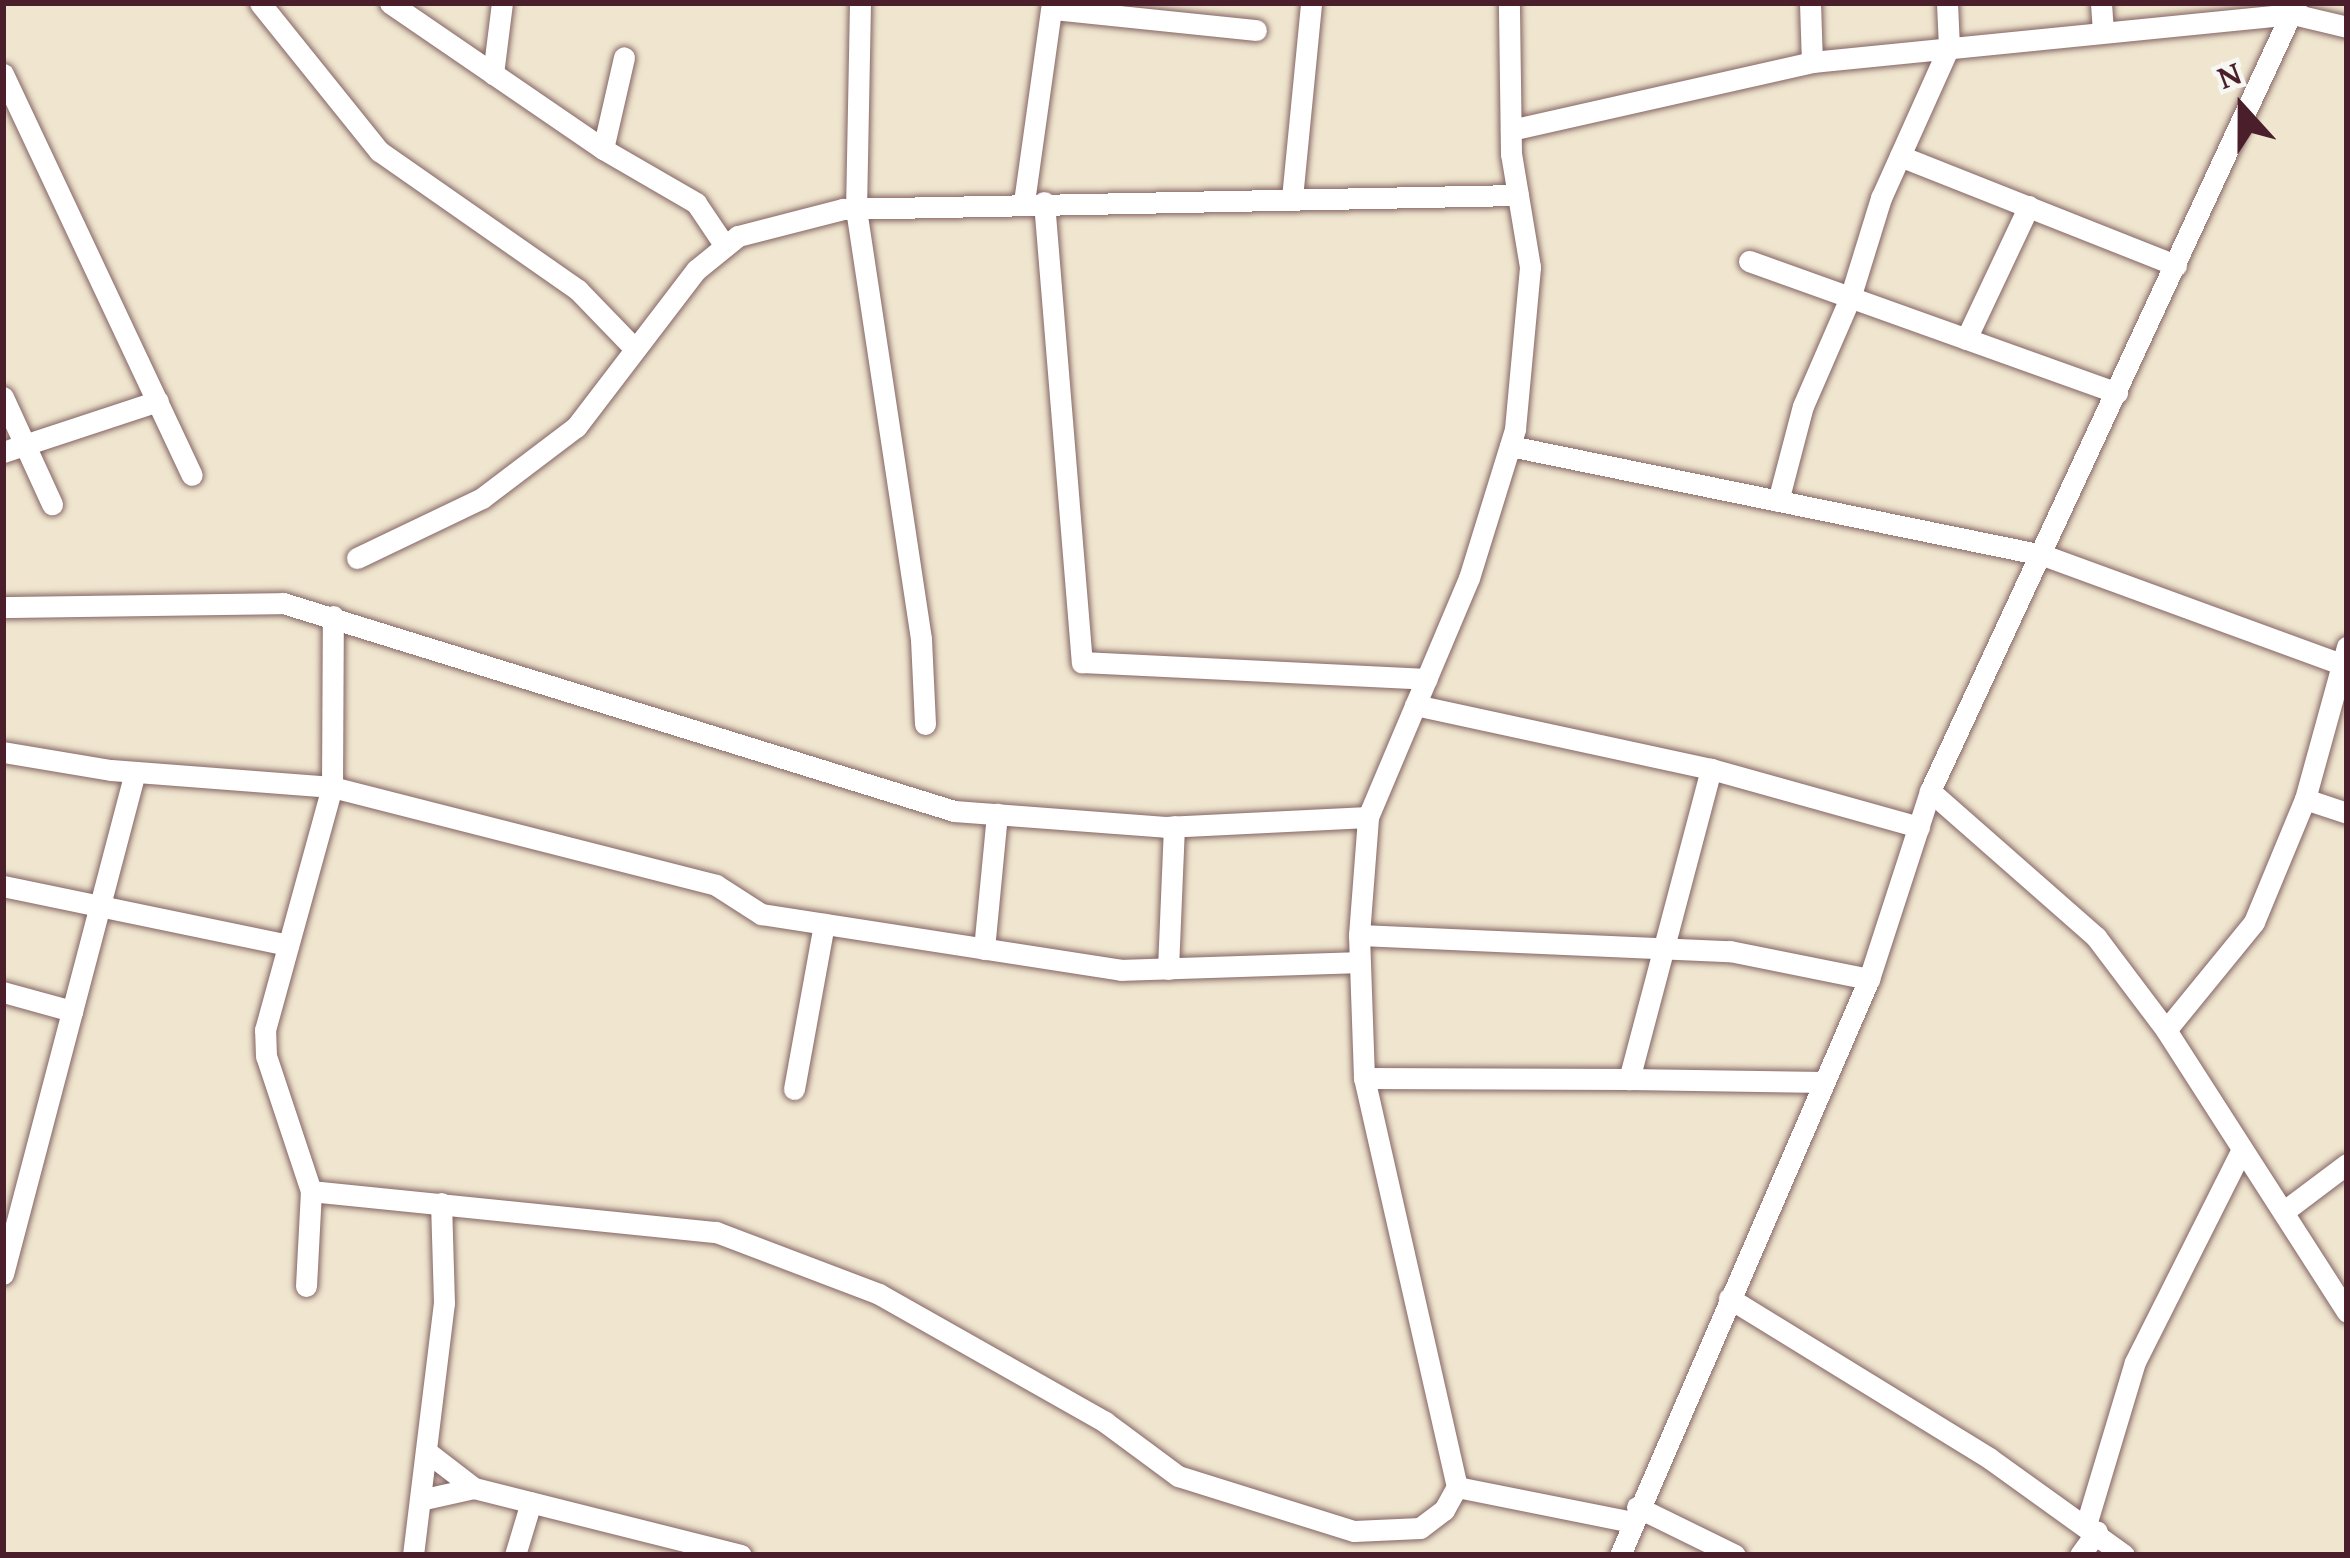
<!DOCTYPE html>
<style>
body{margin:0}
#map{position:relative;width:2350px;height:1558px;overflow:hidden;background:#f0e6cf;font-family:"Gentium Book Plus",serif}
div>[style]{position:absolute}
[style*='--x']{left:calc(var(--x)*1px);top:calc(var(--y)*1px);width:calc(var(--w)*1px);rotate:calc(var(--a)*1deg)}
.roads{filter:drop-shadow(0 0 3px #846564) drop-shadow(0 0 3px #846564)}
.minor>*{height:21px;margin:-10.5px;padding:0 10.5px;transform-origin:10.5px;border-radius:10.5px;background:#fff}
span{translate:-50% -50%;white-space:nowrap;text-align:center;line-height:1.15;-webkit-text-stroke:10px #f6f6f2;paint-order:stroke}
.frame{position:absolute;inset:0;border:6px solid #4a1f2b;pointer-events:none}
.north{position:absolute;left:2182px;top:48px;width:120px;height:120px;-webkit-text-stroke:9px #f6f6f2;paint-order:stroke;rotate:339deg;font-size:33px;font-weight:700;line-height:48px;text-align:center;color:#4a1f2b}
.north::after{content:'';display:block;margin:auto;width:42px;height:54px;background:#4a1f2b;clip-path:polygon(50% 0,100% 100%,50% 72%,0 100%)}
</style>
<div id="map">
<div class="roads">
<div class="minor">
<div style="--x:260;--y:3;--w:190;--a:51.2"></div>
<div style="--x:379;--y:151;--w:243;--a:34.9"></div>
<div style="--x:578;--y:290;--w:82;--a:46"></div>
<div style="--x:390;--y:3;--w:258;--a:34.4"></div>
<div style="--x:603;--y:149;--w:108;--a:30.1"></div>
<div style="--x:696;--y:203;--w:52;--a:56"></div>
<div style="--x:860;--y:3;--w:206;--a:91.1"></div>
<div style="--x:856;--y:209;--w:435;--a:81.4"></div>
<div style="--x:921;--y:639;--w:85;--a:87.3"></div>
<div style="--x:1810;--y:3;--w:59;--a:88.1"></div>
<div style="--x:2101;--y:3;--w:27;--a:86"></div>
<div style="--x:1052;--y:9;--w:205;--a:5.9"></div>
<div style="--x:3;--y:74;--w:443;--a:64.8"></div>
<div style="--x:493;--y:74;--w:72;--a:-82.8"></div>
<div style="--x:1511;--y:130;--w:309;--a:-12.7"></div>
<div style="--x:1812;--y:62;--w:483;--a:-5.7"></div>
<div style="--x:2293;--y:14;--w:56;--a:13.5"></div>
<div style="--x:603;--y:149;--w:94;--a:-77.1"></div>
<div style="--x:1900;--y:156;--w:297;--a:21.6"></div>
<div style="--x:1292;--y:198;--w:196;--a:-84.4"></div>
<div style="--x:1024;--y:202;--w:201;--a:-82"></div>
<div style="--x:1044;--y:202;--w:462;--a:85.3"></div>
<div style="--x:1082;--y:662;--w:345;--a:2.8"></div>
<div style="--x:1749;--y:261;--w:391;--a:19.7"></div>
<div style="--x:1966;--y:339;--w:147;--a:-64.7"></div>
<div style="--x:3;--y:397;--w:118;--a:65.4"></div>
<div style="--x:1510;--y:446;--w:544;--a:11.56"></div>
<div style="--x:2043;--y:555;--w:324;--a:20.1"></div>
<div style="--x:3;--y:452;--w:163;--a:-18.2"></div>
<div style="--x:1778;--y:501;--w:98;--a:-75.3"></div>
<div style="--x:1803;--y:406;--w:118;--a:-66.5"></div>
<div style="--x:1850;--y:298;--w:105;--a:-72.8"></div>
<div style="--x:1881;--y:198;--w:166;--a:-65.8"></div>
<div style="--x:1949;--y:47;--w:44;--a:-92.6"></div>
<div style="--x:357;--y:558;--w:139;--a:-25.6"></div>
<div style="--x:482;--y:498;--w:118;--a:-37.1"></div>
<div style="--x:576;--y:427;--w:198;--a:-52.6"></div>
<div style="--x:696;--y:270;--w:54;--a:-39"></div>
<div style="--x:738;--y:236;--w:108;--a:-14.4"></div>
<div style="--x:843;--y:209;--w:675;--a:-1.19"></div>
<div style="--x:3;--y:607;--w:280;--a:-0.8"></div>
<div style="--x:283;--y:603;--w:702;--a:17.22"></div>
<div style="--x:954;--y:811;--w:212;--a:4.3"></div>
<div style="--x:1165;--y:827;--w:203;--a:-2.8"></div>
<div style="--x:1415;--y:705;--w:303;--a:12.2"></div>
<div style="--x:1711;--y:769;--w:216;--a:15.6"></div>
<div style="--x:3;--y:752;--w:109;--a:9.5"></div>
<div style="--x:111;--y:770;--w:222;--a:4.4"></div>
<div style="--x:332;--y:787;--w:396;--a:14.3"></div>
<div style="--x:716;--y:885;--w:54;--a:32.8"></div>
<div style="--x:761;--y:914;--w:364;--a:8.8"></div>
<div style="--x:1121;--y:970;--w:238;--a:-1.9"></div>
<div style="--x:1711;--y:769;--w:321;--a:104.8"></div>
<div style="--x:1629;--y:1079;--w:195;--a:0.9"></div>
<div style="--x:1930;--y:791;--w:221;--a:41.3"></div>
<div style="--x:2096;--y:937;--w:116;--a:53"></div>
<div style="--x:2166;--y:1030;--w:335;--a:57.3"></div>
<div style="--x:2305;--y:799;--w:44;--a:18.4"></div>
<div style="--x:3;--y:886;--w:291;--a:11.7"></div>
<div style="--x:1359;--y:935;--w:371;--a:2.5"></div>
<div style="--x:1730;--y:951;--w:142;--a:11.4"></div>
<div style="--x:984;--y:949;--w:136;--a:-84.5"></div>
<div style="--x:1168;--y:969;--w:143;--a:-87.6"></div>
<div style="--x:3;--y:992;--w:72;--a:15.4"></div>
<div style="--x:2166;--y:1030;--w:139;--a:-50.8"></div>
<div style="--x:2254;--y:922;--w:133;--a:-67.5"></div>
<div style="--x:2305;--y:799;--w:158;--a:-74.6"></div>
<div style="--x:1364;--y:1078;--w:265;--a:0.2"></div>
<div style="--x:794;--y:1089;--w:168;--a:-79.7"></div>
<div style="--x:311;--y:1191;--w:407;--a:5.8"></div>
<div style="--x:716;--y:1232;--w:174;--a:20.8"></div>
<div style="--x:879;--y:1294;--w:260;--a:29.5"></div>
<div style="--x:1105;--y:1422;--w:91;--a:36.5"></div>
<div style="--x:1178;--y:1476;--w:184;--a:17.4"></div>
<div style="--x:1354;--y:1531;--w:66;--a:-2.6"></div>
<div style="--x:1420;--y:1528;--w:30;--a:-37"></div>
<div style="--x:1444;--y:1510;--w:26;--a:-61"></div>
<div style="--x:1457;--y:1487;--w:419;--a:-102.8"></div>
<div style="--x:1364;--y:1078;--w:143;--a:-92"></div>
<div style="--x:1359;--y:935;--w:118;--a:-85.6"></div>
<div style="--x:1368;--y:817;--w:259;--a:-67.1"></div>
<div style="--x:1469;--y:578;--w:156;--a:-72.8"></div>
<div style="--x:1515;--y:429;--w:163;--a:-84.7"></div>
<div style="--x:1530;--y:267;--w:115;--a:-99.5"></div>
<div style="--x:1511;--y:154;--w:151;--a:-90.8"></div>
<div style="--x:2283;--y:1212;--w:80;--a:-36.9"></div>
<div style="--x:3;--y:1274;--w:519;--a:-75.27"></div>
<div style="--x:306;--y:1286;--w:95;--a:-87"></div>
<div style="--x:311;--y:1191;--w:142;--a:-108.4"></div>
<div style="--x:266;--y:1056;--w:26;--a:-92"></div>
<div style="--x:265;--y:1030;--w:252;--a:-74.6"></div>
<div style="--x:332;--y:787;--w:171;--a:-89.7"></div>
<div style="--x:1729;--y:1298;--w:305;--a:31.6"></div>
<div style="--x:1989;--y:1458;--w:166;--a:35.7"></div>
<div style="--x:431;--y:1455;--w:54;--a:37.5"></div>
<div style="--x:474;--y:1488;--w:275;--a:14.1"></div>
<div style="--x:1457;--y:1487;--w:178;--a:11.3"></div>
<div style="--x:420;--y:1500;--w:55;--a:-12.5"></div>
<div style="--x:1637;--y:1507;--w:109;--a:26.1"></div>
<div style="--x:2086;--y:1525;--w:170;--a:-73.3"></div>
<div style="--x:2135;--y:1362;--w:238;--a:-63.3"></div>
<div style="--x:413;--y:1555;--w:254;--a:-83"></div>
<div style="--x:444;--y:1303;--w:100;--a:-91.7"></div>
<div style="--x:515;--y:1555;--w:55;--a:-73.2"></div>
<div style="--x:1620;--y:1555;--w:628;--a:-66.62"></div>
<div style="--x:1869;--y:979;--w:198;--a:-72"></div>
<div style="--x:1930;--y:791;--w:869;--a:-65.09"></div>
<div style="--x:2080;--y:1555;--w:29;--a:-54"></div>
</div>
</div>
<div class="frame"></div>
<div class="north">N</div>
</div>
